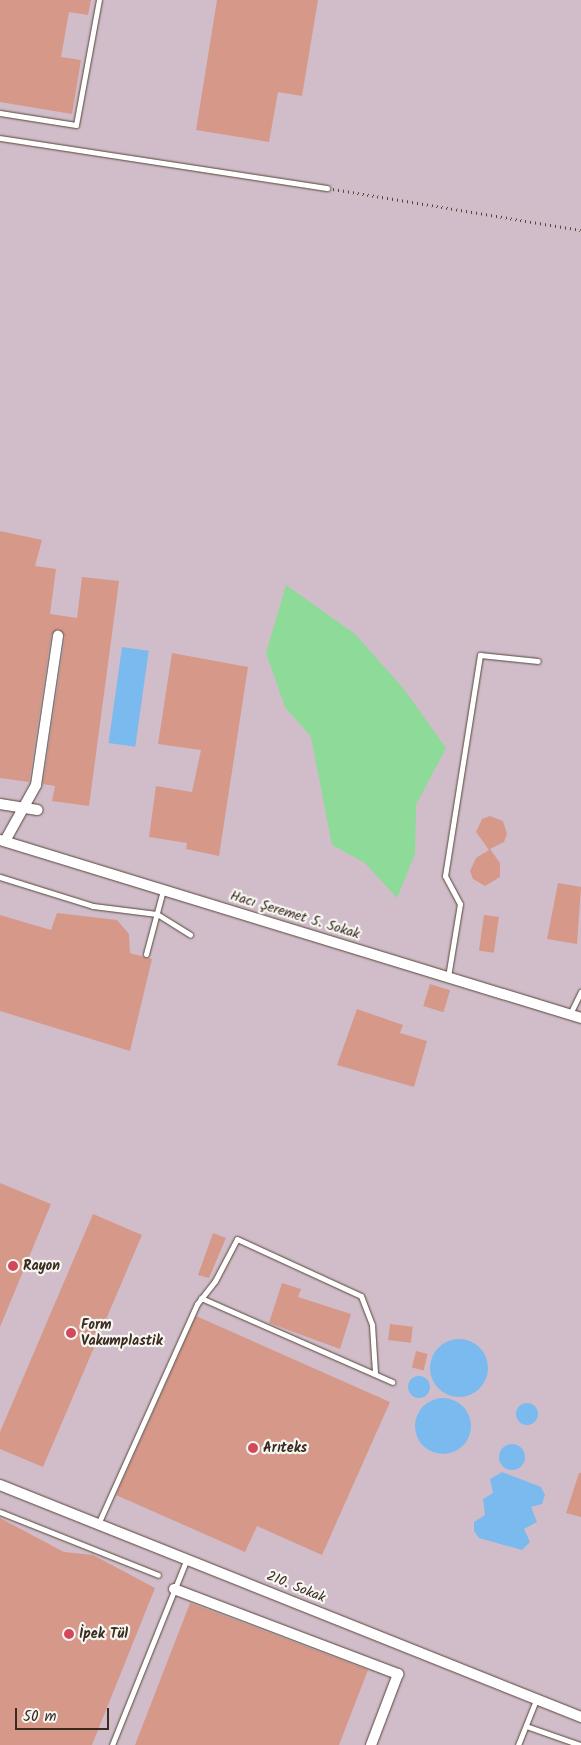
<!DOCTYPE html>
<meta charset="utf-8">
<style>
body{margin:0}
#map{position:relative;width:581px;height:1745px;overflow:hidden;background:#ede5c9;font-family:Kalam,sans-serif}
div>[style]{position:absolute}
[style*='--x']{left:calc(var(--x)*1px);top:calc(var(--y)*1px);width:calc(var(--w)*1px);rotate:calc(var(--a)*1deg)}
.industrial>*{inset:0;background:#d1bdc9;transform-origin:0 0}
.green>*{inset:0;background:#8dda99}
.water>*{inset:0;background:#7abaee;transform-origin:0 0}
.round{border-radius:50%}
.building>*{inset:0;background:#d69889;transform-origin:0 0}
.path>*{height:2.5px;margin-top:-1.25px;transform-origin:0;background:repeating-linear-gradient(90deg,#564638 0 1px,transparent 0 5px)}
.roads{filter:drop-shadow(0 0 1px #564638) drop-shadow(0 0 1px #564638)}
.service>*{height:5px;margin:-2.5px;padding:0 2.5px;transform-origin:2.5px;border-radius:2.5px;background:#fff}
.minor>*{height:10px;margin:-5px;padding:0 5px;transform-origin:5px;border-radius:5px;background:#fff}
.dots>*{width:14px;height:14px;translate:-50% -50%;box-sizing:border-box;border:2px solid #f6f6f2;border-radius:50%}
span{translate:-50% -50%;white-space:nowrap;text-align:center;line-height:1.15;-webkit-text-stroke:4.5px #f6f6f2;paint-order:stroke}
.street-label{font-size:14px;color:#3b2a1e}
.poi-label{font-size:14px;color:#3b2a1e;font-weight:700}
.left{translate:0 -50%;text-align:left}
.scale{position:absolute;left:15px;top:1708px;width:94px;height:22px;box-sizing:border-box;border:2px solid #3b2a1e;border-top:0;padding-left:6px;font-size:15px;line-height:18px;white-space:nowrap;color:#3b2a1e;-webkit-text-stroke:4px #f6f6f2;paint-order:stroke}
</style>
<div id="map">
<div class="industrial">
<div style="left:0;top:0;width:581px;height:1745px"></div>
</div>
<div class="green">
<div style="clip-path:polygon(286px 585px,355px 634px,403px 688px,446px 748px,416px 805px,415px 854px,397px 898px,365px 863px,332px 845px,311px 737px,285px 707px,266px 653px)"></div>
</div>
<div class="water">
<div style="left:122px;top:647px;width:27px;height:97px;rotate:8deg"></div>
<div class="round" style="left:430px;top:1339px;width:58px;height:58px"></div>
<div class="round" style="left:408px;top:1376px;width:22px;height:22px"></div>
<div class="round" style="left:415px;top:1398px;width:56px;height:56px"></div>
<div class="round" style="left:516px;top:1403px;width:22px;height:22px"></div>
<div class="round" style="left:499px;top:1444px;width:26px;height:26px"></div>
<div style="clip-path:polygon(502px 1472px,541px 1487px,545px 1495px,542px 1504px,531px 1507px,537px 1522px,524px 1529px,530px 1542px,522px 1550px,479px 1538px,474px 1531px,474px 1522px,485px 1515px,483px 1499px,493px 1493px,490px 1479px)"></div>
</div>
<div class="building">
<div style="clip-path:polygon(0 0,91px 0,88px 15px,69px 12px,61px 57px,81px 60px,72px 114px,0 102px)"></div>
<div style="clip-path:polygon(217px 0,318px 0,302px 96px,278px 92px,269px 142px,196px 130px)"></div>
<div style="clip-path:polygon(0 531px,42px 540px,35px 566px,56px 569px,50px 614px,77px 618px,82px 577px,119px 581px,89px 806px,52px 801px,55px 786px,43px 784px,65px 637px,59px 629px,51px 635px,29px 782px,0 778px)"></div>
<div style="clip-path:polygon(172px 653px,248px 667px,219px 856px,186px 849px,187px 843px,149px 837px,156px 786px,192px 792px,201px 750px,158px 744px)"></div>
<div style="clip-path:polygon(490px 816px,503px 821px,507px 834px,504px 842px,490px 849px,500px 863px,500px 877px,485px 886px,473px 879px,470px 871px,476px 858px,489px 850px,476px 832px,482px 819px)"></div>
<div style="clip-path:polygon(558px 883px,581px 887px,577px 944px,547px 939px)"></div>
<div style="clip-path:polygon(57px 913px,117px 920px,129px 934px,130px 953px,152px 959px,130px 1051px,0 1011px,0 915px,51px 930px)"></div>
<div style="left:484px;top:915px;width:15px;height:36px;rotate:8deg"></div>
<div style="left:430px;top:984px;width:21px;height:23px;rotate:17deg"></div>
<div style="clip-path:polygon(357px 1009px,403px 1025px,400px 1033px,427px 1041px,414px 1087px,337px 1065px)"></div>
<div style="clip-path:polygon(0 1183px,51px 1204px,0 1327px)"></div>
<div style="clip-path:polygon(93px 1214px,142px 1235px,43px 1467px,0 1449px,0 1432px)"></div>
<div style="clip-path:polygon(213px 1233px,226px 1238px,209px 1278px,198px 1275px)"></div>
<div style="clip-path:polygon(282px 1283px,301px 1289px,298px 1297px,351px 1314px,340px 1349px,269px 1323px)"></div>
<div style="clip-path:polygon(196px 1316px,390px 1402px,322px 1555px,257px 1526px,245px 1552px,116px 1495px)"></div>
<div style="left:390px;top:1324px;width:23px;height:16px;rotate:7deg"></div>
<div style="left:416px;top:1351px;width:12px;height:17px;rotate:14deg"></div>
<div style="clip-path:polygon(579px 1473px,581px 1473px,581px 1517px,566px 1513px)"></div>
<div style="clip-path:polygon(0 1518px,64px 1552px,93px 1555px,155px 1588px,92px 1745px,0 1745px)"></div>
<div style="clip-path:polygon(190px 1603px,368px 1670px,339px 1745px,135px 1745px)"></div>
</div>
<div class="path">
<div style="--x:333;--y:189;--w:251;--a:9.4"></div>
</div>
<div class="roads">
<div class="service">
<div style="--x:0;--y:113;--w:77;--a:9"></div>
<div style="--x:76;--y:125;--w:127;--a:-79.6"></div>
<div style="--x:0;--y:138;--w:331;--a:8.7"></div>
<div style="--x:0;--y:877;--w:97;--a:17.3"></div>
<div style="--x:93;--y:906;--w:64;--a:7.1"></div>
<div style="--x:157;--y:914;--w:39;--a:32"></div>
<div style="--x:146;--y:954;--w:66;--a:-75.1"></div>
<div style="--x:448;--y:977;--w:74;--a:-80.7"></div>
<div style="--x:460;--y:904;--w:32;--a:-118"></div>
<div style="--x:445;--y:876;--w:224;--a:-81"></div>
<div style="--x:480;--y:655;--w:58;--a:5.9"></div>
<div style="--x:570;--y:1014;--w:25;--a:-64"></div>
<div style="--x:201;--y:1298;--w:209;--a:23.7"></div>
<div style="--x:0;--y:1512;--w:170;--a:21.7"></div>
<div style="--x:99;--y:1522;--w:239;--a:-65.8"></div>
<div style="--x:197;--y:1304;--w:29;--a:-52"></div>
<div style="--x:215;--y:1281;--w:47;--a:-62.4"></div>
<div style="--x:237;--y:1239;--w:136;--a:24.7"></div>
<div style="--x:361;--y:1296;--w:31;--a:69"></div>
<div style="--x:372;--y:1325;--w:48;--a:86.4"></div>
<div style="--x:526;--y:1726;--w:57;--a:19.4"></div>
<div style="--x:112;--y:1745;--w:201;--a:-68.1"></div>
<div style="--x:518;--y:1745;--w:48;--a:-68.2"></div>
</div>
<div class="minor">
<div style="--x:0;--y:804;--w:38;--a:9"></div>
<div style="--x:0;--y:840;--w:608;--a:17.03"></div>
<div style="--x:5;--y:841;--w:64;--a:-61"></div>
<div style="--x:36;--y:785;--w:151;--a:-81.6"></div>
<div style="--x:0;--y:1485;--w:626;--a:21.77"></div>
<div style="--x:174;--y:1589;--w:240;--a:20.8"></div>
<div style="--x:398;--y:1674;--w:76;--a:110.8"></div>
</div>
</div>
<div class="dots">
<div style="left:13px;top:1266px;background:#d1495b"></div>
<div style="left:71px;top:1333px;background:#d1495b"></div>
<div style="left:253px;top:1448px;background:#d1495b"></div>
<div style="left:69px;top:1634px;background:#d1495b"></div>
</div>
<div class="street-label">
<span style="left:295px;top:915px;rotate:17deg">Hacı Şeremet 5. Sokak</span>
<span style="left:296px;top:1587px;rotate:22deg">210. Sokak</span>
</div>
<div class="poi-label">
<span class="left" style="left:23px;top:1266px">Rayon</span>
<span class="left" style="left:81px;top:1333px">Form<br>Vakumplastik</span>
<span class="left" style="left:263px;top:1448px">Arıteks</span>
<span class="left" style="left:79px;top:1634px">İpek Tül</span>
</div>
<div class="scale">50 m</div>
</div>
